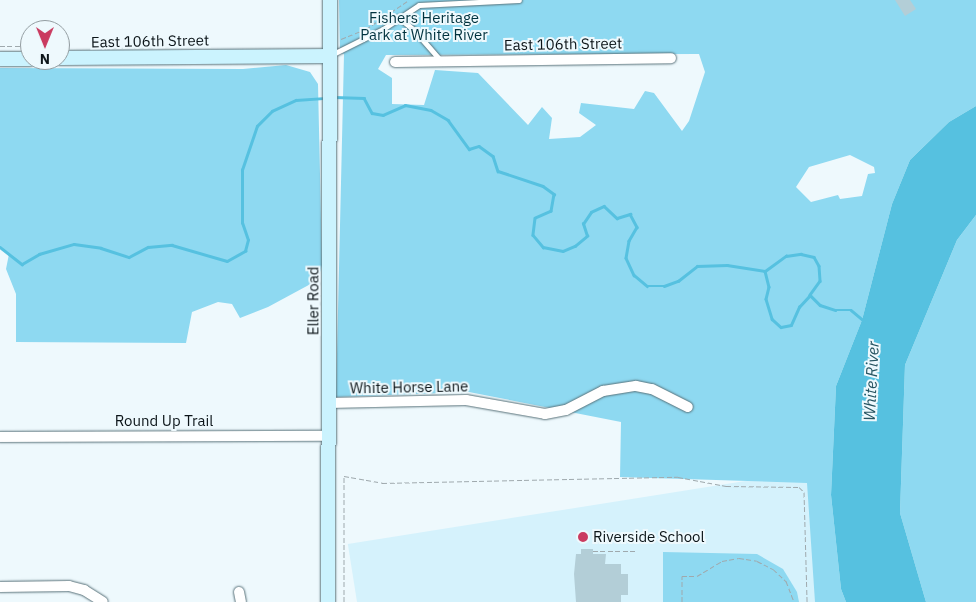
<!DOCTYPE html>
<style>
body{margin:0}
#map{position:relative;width:976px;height:602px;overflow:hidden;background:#eef9fd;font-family:"IBM Plex Sans",sans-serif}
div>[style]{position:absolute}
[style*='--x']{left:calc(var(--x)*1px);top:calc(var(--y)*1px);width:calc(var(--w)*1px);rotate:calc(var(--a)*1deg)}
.built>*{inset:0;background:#d5f2fc;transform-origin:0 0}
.green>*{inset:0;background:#8ed9f1}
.water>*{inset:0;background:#56c1e0}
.stream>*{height:2.5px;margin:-1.25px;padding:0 1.25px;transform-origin:1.25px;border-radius:1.25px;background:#56c1e0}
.building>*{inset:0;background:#b3ced7}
.path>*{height:1px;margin-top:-0.5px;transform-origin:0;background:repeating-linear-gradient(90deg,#9fa9ad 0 5px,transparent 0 7.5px)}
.roads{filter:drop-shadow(0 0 1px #587179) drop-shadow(0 0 1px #587179)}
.lane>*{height:5px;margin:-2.5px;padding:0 2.5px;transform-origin:2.5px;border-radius:2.5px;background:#fff}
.street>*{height:10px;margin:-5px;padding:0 5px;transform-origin:5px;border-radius:5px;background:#fff}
.secondary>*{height:14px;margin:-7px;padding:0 7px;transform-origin:7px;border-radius:7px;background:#cbf3fe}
.dots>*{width:14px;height:14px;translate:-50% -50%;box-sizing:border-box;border:2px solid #eef9fd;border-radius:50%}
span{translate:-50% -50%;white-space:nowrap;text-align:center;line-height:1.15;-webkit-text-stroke:4px #eef9fd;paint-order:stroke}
.park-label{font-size:15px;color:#00323e}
.street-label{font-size:15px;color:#0b1418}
.poi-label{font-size:15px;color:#0b1418}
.left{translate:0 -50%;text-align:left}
.water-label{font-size:16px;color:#255360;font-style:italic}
.north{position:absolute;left:20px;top:20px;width:50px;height:50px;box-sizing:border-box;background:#eef9fd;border:1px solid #939da1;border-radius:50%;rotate:180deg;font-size:14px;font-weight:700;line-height:20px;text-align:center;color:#0b1418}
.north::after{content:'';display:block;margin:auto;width:18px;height:22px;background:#ca3b60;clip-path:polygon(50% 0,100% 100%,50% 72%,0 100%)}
</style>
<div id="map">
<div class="built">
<div style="left:815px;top:470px;width:134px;height:473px;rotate:81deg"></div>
</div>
<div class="green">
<div style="clip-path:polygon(evenodd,339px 0,976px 0,976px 106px,949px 122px,910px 160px,892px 204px,862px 320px,836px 386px,831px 495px,841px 589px,846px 602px,815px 602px,807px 483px,620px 477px,621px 422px,469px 392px,336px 397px,344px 54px,340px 53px,339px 0,699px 54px,705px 72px,689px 121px,682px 131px,654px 93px,645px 91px,634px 109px,581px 103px,579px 113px,596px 125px,580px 137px,549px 139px,552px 118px,542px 107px,528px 125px,478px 73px,435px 70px,424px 105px,392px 104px,392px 78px,378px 69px,386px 55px,699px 54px,339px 0,850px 155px,874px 167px,875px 173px,868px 174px,862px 196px,840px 199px,838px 195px,811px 202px,796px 187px,809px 167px,850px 155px)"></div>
<div style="clip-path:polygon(286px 65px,310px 72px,318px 84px,322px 265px,318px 280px,268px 307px,240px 318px,232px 304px,218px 302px,192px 312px,186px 343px,16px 342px,16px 294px,6px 269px,9px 254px,0 247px,0 68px,243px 69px)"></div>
<div style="clip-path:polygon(976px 215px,976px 602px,926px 602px,900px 513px,905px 365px,957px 240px)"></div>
<div style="clip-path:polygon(663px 552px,757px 554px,783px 569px,797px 592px,799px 602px,663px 602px)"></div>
</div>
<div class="water">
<div style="clip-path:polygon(976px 106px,976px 215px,957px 240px,905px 365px,900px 513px,926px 602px,846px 602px,841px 589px,831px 495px,836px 386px,862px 320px,892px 204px,910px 160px,949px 122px)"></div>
</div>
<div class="stream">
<div style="--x:334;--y:97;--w:30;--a:2"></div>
<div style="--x:364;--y:98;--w:17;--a:62"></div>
<div style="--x:372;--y:113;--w:11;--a:10"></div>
<div style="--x:383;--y:115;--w:24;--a:-24"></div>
<div style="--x:405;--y:105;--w:26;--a:11"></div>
<div style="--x:431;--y:110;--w:20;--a:30"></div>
<div style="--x:448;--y:120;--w:36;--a:54"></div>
<div style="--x:469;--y:149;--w:10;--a:-17"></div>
<div style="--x:479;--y:146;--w:17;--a:36"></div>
<div style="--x:493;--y:156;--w:16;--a:72"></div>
<div style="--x:498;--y:171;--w:47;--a:18.4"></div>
<div style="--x:543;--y:186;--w:14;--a:36"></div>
<div style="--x:554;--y:194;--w:17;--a:100"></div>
<div style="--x:551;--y:211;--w:17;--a:156"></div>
<div style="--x:535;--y:218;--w:17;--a:97"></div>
<div style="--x:533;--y:235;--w:16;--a:50"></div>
<div style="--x:543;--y:247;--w:20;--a:11"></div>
<div style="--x:563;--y:251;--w:13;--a:-23"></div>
<div style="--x:575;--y:246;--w:16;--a:-40"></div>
<div style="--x:587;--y:236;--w:13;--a:-108"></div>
<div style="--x:583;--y:224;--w:14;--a:-56"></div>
<div style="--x:591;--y:212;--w:14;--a:-25"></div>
<div style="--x:604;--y:206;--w:18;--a:43"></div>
<div style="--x:617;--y:218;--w:14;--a:-17"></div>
<div style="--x:630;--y:214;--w:15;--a:62"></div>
<div style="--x:637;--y:227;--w:16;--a:120"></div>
<div style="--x:629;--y:241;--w:17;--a:100"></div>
<div style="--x:626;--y:258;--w:19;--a:65"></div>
<div style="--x:634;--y:275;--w:17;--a:40"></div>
<div style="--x:647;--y:286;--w:17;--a:0"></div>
<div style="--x:664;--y:286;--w:15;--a:-20"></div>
<div style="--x:678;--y:281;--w:24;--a:-38"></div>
<div style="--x:697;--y:266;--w:30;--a:-2"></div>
<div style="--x:727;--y:265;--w:38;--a:9"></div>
<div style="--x:765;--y:271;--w:26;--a:-36"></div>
<div style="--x:786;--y:256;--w:15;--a:-8"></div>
<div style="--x:801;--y:254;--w:13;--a:13"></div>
<div style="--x:814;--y:257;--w:10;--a:61"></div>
<div style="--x:819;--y:266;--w:15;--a:86"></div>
<div style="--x:820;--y:281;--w:17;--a:126"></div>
<div style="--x:810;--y:295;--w:14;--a:45"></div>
<div style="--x:820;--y:305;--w:16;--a:18"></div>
<div style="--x:835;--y:310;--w:16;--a:0"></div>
<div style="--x:851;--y:310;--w:17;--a:40"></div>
<div style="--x:0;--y:247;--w:28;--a:38"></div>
<div style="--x:22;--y:264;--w:20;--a:-30"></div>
<div style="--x:39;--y:254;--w:36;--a:-16"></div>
<div style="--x:74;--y:244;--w:27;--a:8"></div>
<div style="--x:101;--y:248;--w:29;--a:18"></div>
<div style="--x:129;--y:257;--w:21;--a:-28"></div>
<div style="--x:148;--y:247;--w:24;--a:-5"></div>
<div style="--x:172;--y:245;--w:57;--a:16.2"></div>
<div style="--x:227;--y:261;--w:21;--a:-29"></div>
<div style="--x:245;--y:251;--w:11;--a:-75"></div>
<div style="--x:248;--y:240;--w:18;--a:-109"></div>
<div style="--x:242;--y:223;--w:53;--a:-90"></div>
<div style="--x:242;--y:170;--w:46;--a:-71.2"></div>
<div style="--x:257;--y:126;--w:21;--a:-45"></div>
<div style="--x:272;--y:111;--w:26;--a:-25"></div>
<div style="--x:296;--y:100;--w:30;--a:-4"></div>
<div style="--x:765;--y:271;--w:16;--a:76"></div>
<div style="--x:769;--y:287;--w:12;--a:104"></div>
<div style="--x:766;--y:299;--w:21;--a:73"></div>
<div style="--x:772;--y:319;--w:12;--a:42"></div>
<div style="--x:781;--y:327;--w:10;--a:-11"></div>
<div style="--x:791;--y:325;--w:20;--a:-66"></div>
<div style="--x:799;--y:307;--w:16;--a:-47"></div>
</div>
<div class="building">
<div style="clip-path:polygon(895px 0,910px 0,916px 9px,905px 16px)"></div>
<div style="clip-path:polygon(581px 549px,593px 549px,593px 554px,606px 554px,605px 564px,621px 564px,621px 574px,628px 574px,628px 595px,621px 595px,621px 602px,576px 602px,574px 574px,576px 554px,581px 554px)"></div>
</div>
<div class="path">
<div style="--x:341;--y:39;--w:27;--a:-22"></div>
<div style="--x:366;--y:29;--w:52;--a:-34"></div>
<div style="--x:0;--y:46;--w:30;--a:0"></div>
<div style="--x:60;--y:46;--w:6;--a:9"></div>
<div style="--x:593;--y:551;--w:42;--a:0"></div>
<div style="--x:344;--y:602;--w:126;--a:-90"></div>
<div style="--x:344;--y:476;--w:39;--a:10"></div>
<div style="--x:382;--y:483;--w:296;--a:-1.2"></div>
<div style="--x:678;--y:477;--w:49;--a:10.6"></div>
<div style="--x:726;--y:486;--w:73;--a:0.8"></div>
<div style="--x:799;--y:487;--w:7;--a:45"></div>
<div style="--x:804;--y:492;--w:110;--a:88.4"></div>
<div style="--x:682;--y:602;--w:26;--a:-90"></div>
<div style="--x:682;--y:576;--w:15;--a:0"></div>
<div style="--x:697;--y:576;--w:29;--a:-31"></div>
<div style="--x:722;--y:561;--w:17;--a:-10"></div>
<div style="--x:739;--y:558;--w:18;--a:9"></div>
<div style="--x:757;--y:561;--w:18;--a:27"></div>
<div style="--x:773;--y:569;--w:18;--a:43"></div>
<div style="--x:786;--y:581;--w:22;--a:69"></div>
</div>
<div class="roads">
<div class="lane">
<div style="--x:398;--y:17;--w:21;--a:39"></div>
<div style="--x:414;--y:30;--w:41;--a:48.9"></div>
<div style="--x:333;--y:54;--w:56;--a:-26.6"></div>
<div style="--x:383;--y:29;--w:43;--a:-33.7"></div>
<div style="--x:419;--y:5;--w:100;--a:-2.9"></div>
</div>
<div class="street">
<div style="--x:395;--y:62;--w:276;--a:-0.8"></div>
<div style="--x:329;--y:403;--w:137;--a:-1.3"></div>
<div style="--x:466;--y:400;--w:80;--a:10"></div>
<div style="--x:545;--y:414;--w:21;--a:-11"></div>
<div style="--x:566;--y:410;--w:42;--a:-27.2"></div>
<div style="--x:603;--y:391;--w:33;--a:-9"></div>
<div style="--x:636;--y:386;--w:16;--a:11"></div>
<div style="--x:652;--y:389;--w:40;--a:26.6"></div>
<div style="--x:0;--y:437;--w:328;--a:-0.2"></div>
<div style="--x:0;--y:587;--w:69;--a:-0.8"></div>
<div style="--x:69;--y:586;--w:16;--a:15"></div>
<div style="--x:84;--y:590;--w:22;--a:32"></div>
<div style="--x:239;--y:592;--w:10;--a:79"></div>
</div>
<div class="secondary">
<div style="--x:60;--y:58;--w:270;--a:-0.4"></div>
<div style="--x:0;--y:59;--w:30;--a:0"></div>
<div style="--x:328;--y:602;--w:602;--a:-89.81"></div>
</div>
</div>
<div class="dots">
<div style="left:583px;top:537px;background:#ca3b60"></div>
</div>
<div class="park-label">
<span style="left:424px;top:26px">Fishers Heritage<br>Park at White River</span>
</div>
<div class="street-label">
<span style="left:150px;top:41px;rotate:-1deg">East 106th Street</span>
<span style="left:563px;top:44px;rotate:-1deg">East 106th Street</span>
<span style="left:313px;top:301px;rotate:-90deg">Eller Road</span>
<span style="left:409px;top:387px;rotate:-1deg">White Horse Lane</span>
<span style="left:164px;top:421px">Round Up Trail</span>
</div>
<div class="poi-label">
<span class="left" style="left:593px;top:537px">Riverside School</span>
</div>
<div class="water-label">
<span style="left:871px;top:381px;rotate:-87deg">White River</span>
</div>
<div class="north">N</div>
</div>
